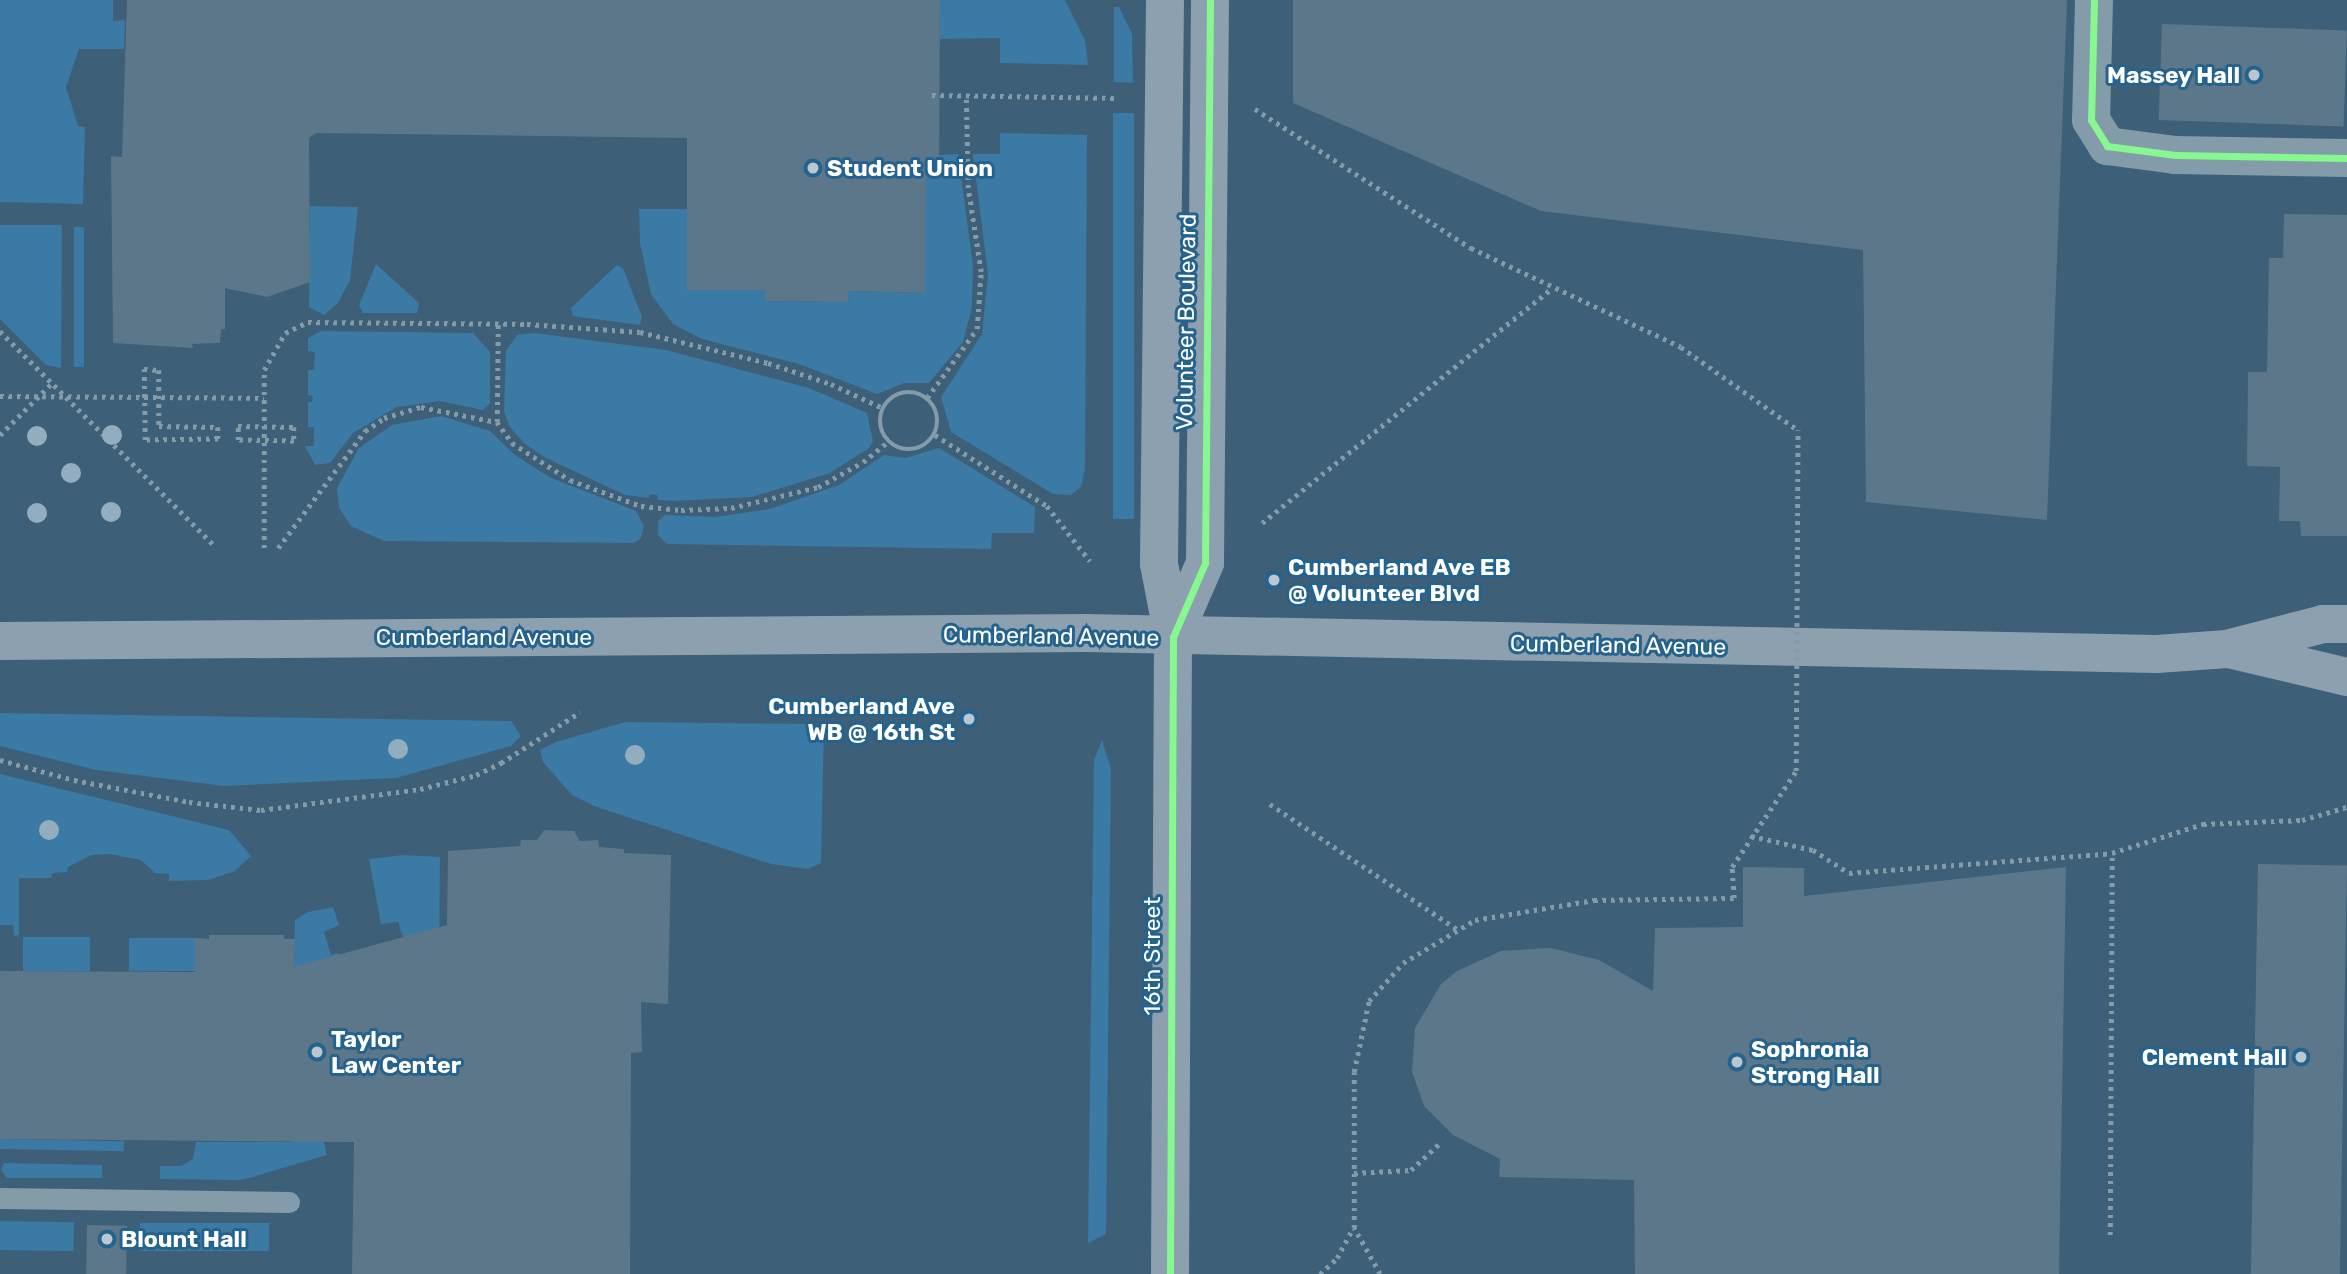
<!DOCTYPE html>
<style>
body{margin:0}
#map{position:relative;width:2347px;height:1274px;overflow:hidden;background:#3d5f77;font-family:Rubik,sans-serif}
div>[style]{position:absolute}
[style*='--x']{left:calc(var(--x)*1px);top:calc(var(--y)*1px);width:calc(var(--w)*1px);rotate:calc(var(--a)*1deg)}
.green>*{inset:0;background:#3a7aa4;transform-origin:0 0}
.building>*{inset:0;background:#5c7789;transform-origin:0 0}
.path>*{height:4.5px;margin-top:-2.25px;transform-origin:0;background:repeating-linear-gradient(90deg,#849baa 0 3.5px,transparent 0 8.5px)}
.path>.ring{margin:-2.25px;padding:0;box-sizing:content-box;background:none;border:4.5px solid #849baa;border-radius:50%}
.lane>*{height:21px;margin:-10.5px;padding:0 10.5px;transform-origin:10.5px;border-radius:10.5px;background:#849baa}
.street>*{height:38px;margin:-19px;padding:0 19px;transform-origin:19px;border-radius:19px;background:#849baa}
.secondary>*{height:38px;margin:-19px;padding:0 19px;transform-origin:19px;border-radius:19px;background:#8ca0af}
.path-bridge>*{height:4.5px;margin-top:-2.25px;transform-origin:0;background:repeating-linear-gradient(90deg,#849baa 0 3.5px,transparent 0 8.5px)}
.cycleway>*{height:7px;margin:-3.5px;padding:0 3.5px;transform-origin:3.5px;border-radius:3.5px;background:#87f88f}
.trees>*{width:20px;height:20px;margin:-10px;border-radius:50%;background:#93adbe}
.dots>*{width:19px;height:19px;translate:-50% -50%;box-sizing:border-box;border:4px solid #25638f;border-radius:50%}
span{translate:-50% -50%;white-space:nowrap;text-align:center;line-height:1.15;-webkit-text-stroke:6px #25638f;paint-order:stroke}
.poi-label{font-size:23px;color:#fff;font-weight:700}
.right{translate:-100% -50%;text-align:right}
.left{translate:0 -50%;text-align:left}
.street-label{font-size:23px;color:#fff}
</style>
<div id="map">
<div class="green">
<div style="clip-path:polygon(0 0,113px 0,113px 21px,125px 20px,124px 49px,79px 49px,66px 87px,78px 126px,85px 127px,83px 204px,0 202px)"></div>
<div style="clip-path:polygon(940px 0,1065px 0,1085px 40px,1088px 65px,1000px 63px,1000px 38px,940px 39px)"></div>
<div style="clip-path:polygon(1114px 7px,1119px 7px,1132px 34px,1133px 83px,1114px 82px)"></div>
<div style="left:1113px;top:113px;width:21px;height:406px"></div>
<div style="clip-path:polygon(1000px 133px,1087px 135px,1085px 470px,1081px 487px,1071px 495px,1053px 494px,951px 432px,941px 397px,982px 334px,988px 274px,973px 154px,1000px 154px)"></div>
<div style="clip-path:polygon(958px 154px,973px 265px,972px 307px,963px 342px,929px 383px,904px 383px,877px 394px,802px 365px,702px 339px,673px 324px,651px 294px,640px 243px,639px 209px,687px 209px,687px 290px,765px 289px,765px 301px,848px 302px,849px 291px,924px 293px,926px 178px,939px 178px,939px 155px)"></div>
<div style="clip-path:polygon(310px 206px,358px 207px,350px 280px,338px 303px,324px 315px,309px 307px)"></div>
<div style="clip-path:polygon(0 225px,62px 225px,61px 368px,46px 365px,0 319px)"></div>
<div style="left:74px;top:227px;width:10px;height:140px"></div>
<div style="clip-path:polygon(376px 264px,419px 303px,417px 313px,363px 313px,359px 305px)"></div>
<div style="clip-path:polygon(617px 265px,623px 268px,642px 317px,640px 325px,573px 316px,571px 308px)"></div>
<div style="clip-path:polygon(321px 331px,473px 333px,490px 352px,490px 403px,483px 410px,440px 401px,397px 407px,353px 433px,330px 463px,315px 465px,305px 446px,314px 446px,314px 427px,308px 427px,308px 402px,312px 402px,313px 396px,308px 395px,308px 370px,314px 370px,315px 352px,308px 351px,308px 338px)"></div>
<div style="clip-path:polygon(534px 333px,666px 350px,809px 388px,867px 413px,873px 441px,869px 448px,830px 473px,752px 497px,672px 501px,658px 500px,657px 495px,650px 494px,649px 498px,625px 495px,546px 458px,525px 444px,509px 426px,504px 411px,506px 351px,517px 335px)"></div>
<div style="clip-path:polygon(441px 416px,490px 431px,515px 455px,551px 478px,636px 511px,644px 526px,641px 538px,634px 543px,384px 541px,351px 526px,339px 508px,337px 488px,359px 448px,392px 425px)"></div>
<div style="clip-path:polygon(939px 448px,1035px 507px,1034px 533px,992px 533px,991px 549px,667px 544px,658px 535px,658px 521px,665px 515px,715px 517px,770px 509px,839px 485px,884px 455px,905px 458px)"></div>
<div style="clip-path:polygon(0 713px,511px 721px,521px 736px,511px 746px,396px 778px,224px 786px,96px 770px,0 746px)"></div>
<div style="clip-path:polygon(625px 722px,824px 724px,821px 863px,808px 869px,771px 864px,594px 806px,572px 795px,543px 762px,540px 750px,556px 742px)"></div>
<div style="clip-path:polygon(1102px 740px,1111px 769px,1106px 1234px,1088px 1243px,1094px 760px)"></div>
<div style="clip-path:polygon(0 774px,229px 830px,251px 856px,235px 871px,208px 880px,169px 881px,169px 874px,155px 873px,141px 860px,109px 854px,92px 855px,68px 867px,67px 872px,53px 873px,51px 878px,19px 878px,19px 935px,14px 936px,13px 925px,0 925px)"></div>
<div style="clip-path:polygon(403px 855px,440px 857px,439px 965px,407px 950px,398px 922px,381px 924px,369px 859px)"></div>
<div style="clip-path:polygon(333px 907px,339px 925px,324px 932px,331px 955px,338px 953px,343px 971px,294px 974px,295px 920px,308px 912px)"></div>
<div style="left:23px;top:937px;width:67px;height:34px"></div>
<div style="left:129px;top:938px;width:66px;height:33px"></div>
<div style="clip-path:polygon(294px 1094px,313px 1094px,327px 1155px,242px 1180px,160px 1179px,160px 1166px,181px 1166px,193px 1159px,196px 1142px,292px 1142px)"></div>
<div style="left:0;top:1139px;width:124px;height:10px;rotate:1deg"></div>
<div style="clip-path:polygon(4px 1163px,102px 1165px,102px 1178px,7px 1178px,1px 1170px)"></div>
<div style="left:0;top:1221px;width:74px;height:29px;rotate:1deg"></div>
<div style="left:140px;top:1223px;width:129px;height:28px"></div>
</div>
<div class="building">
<div style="clip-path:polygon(127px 0,940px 0,939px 179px,926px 178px,925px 293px,849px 291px,848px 302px,765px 301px,765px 290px,687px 290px,687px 138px,316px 133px,309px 138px,310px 282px,267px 297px,225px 288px,225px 329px,221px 329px,220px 343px,192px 344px,193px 348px,113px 343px,111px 156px,122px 157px)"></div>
<div style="clip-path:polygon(1293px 0,2067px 0,2047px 520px,1866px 502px,1863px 250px,1541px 211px,1293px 103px)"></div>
<div style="left:2162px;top:24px;width:185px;height:96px;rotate:2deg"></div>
<div style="clip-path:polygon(2284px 214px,2347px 215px,2347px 536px,2301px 536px,2300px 521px,2279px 521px,2280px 467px,2247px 466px,2248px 372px,2267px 372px,2269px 258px,2283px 258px)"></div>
<div style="clip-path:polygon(544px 830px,574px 831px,580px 841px,598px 840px,599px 847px,624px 849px,624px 853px,671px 855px,668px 1004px,641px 1002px,642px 1052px,631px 1053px,630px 1274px,352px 1274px,354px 1142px,0 1139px,0 971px,195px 972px,195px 938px,209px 939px,209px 935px,284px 935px,284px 939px,295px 939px,294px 967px,447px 925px,448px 851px,520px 846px,521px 840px,537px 840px)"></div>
<div style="left:2258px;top:864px;width:89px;height:410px;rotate:1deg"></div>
<div style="clip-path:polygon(1743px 867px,1804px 868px,1804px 896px,2066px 867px,2059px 1274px,1635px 1274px,1634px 1180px,1499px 1177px,1500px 1159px,1453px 1135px,1424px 1106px,1412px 1072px,1415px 1028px,1441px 984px,1457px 971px,1501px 951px,1551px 948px,1599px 960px,1653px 991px,1655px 928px,1743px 927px)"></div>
<div style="left:87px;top:1225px;width:40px;height:49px;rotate:1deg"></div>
</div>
<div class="path">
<div style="--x:932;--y:95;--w:186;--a:0.9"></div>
<div style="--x:1255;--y:109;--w:257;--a:32.8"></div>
<div style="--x:1471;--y:248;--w:232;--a:25.2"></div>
<div style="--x:1681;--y:347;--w:143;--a:35.4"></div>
<div style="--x:0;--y:331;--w:303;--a:45"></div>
<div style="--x:144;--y:369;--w:15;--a:4"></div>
<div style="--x:159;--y:370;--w:56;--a:90"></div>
<div style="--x:159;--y:426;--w:59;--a:1"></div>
<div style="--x:218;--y:427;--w:12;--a:90"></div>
<div style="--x:218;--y:439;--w:73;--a:179.2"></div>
<div style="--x:145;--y:440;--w:71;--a:-90.8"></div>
<div class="ring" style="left:880px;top:392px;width:53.5px;height:53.5px"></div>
<div style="--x:0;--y:396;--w:264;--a:0.4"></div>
<div style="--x:927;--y:398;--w:85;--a:-54.1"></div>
<div style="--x:977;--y:329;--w:57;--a:-86"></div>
<div style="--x:981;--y:272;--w:85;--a:-98.8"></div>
<div style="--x:968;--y:188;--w:92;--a:-91.2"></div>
<div style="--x:497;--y:422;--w:97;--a:-89.4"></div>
<div style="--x:238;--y:426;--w:56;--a:1"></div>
<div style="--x:294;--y:427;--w:14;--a:90"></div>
<div style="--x:294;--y:441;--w:56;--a:-179"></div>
<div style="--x:238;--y:440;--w:14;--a:-90"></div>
<div style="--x:0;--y:435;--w:72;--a:-45"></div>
<div style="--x:935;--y:435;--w:133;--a:32.4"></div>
<div style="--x:1047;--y:506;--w:70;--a:52"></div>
<div style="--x:1262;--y:523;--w:373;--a:-39"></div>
<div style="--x:264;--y:548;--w:178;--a:-90"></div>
<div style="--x:264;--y:370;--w:43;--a:-60.4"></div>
<div style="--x:285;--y:333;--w:25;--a:-26"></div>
<div style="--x:308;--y:322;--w:219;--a:0.5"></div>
<div style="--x:527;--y:324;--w:113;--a:4"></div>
<div style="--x:640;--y:332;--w:132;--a:13.6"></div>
<div style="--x:768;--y:363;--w:66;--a:18.4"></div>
<div style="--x:831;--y:384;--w:57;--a:24.8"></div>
<div style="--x:278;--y:548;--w:146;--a:-53.4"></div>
<div style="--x:365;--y:431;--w:23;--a:-34"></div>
<div style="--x:384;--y:418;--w:39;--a:-17"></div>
<div style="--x:421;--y:407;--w:77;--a:11.2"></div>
<div style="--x:497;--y:422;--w:26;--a:54"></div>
<div style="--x:512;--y:443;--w:69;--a:32.5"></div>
<div style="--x:570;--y:480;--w:76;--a:20.1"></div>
<div style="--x:641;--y:506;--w:40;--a:5.7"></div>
<div style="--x:681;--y:510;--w:50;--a:-2.3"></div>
<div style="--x:731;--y:508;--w:89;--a:-13.6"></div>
<div style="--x:818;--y:487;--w:51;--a:-29.1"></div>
<div style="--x:863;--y:462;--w:33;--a:-39"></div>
<div style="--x:0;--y:760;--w:77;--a:15.1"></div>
<div style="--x:74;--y:780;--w:117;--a:10.8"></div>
<div style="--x:189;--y:802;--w:72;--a:6.3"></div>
<div style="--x:261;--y:810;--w:160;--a:-7.5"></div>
<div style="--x:420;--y:789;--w:58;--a:-14"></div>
<div style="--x:476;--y:775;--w:28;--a:-26"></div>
<div style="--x:501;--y:763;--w:94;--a:-32.8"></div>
<div style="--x:1270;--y:804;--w:226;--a:33.8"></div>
<div style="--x:1751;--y:836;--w:64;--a:12.7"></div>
<div style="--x:1813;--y:850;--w:43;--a:32.6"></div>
<div style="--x:1849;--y:873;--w:264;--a:-4.3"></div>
<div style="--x:1354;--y:1173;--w:57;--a:-3"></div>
<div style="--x:1411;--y:1170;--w:41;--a:-43"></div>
<div style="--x:2110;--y:1235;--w:382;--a:-89.7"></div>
<div style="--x:2112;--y:853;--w:96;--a:-17.7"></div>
<div style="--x:2203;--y:824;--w:99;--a:-2.3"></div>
<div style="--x:2302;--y:820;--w:47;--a:-16.1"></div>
<div style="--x:1320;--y:1274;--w:23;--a:-43"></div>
<div style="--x:1337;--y:1258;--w:34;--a:-62"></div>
<div style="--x:1380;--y:1274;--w:53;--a:-119.5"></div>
<div style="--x:1354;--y:1228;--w:156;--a:-90"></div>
<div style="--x:1354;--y:1072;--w:73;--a:-78.1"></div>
<div style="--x:1369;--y:1001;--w:51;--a:-48.2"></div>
<div style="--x:1403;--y:963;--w:84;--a:-30.8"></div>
<div style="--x:1475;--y:920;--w:121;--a:-9.5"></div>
<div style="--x:1594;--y:900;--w:140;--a:-0.8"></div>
<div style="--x:1734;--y:898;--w:31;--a:-94"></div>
<div style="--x:1732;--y:867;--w:115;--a:-56.3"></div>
</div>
<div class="lane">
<div style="--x:0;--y:1198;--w:289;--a:0.8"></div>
</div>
<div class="street">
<div style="--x:2094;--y:0;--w:120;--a:91.4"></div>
<div style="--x:2091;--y:120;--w:31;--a:58"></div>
<div style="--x:2107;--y:146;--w:69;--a:7.5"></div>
<div style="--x:2175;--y:155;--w:172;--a:1"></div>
</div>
<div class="secondary">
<div style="--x:1165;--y:0;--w:564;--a:90.61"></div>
<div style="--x:1159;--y:564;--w:74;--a:79.1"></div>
<div style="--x:1173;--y:637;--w:637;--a:90.27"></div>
<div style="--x:1173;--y:637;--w:81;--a:-66.6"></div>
<div style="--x:1205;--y:563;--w:563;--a:-89.49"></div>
<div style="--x:0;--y:641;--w:1085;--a:-0.42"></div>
<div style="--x:1085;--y:633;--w:1072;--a:1.12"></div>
<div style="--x:2157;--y:654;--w:70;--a:-4.1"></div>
<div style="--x:2227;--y:649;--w:99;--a:-14.6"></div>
<div style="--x:2323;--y:624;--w:24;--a:0"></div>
<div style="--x:2233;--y:650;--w:117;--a:13.3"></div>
</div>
<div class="path-bridge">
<div style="--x:1796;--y:771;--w:341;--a:-89.7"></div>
</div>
<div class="cycleway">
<div style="--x:2094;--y:0;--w:120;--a:91.4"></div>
<div style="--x:2091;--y:120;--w:31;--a:58"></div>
<div style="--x:2107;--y:146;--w:69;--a:7.5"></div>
<div style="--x:2175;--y:155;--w:172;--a:1"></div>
<div style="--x:1170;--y:1274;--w:637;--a:-89.73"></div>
<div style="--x:1173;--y:637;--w:81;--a:-66.6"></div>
<div style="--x:1205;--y:563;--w:563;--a:-89.49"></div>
</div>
<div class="trees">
<div style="left:112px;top:435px"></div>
<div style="left:37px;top:436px"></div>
<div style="left:71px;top:473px"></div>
<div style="left:111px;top:512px"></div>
<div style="left:37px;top:513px"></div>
<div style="left:398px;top:749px"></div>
<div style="left:635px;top:755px"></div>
<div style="left:49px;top:830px"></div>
</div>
<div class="dots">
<div style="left:2254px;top:75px;background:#bbc7cf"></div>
<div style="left:813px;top:168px;background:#bbc7cf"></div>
<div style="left:1274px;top:580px;background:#bbc7cf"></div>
<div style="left:969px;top:719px;background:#bbc7cf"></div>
<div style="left:317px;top:1052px;background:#bbc7cf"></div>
<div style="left:2301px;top:1057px;background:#bbc7cf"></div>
<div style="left:1737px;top:1062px;background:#bbc7cf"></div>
<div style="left:107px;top:1239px;background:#bbc7cf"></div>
</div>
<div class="poi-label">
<span class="right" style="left:2240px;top:75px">Massey Hall</span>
<span class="left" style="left:827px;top:168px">Student Union</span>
<span class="left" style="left:1288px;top:580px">Cumberland Ave EB<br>@ Volunteer Blvd</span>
<span class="right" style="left:955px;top:719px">Cumberland Ave<br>WB @ 16th St</span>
<span class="left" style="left:331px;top:1052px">Taylor<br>Law Center</span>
<span class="left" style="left:1751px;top:1062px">Sophronia<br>Strong Hall</span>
<span class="right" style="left:2287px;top:1057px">Clement Hall</span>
<span class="left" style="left:121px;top:1239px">Blount Hall</span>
</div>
<div class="street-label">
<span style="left:1186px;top:322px;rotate:-89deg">Volunteer Boulevard</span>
<span style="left:1051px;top:636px;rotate:1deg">Cumberland Avenue</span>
<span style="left:484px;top:637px">Cumberland Avenue</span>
<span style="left:1618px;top:645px;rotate:1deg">Cumberland Avenue</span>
<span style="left:1152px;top:956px;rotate:-90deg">16th Street</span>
</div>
</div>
